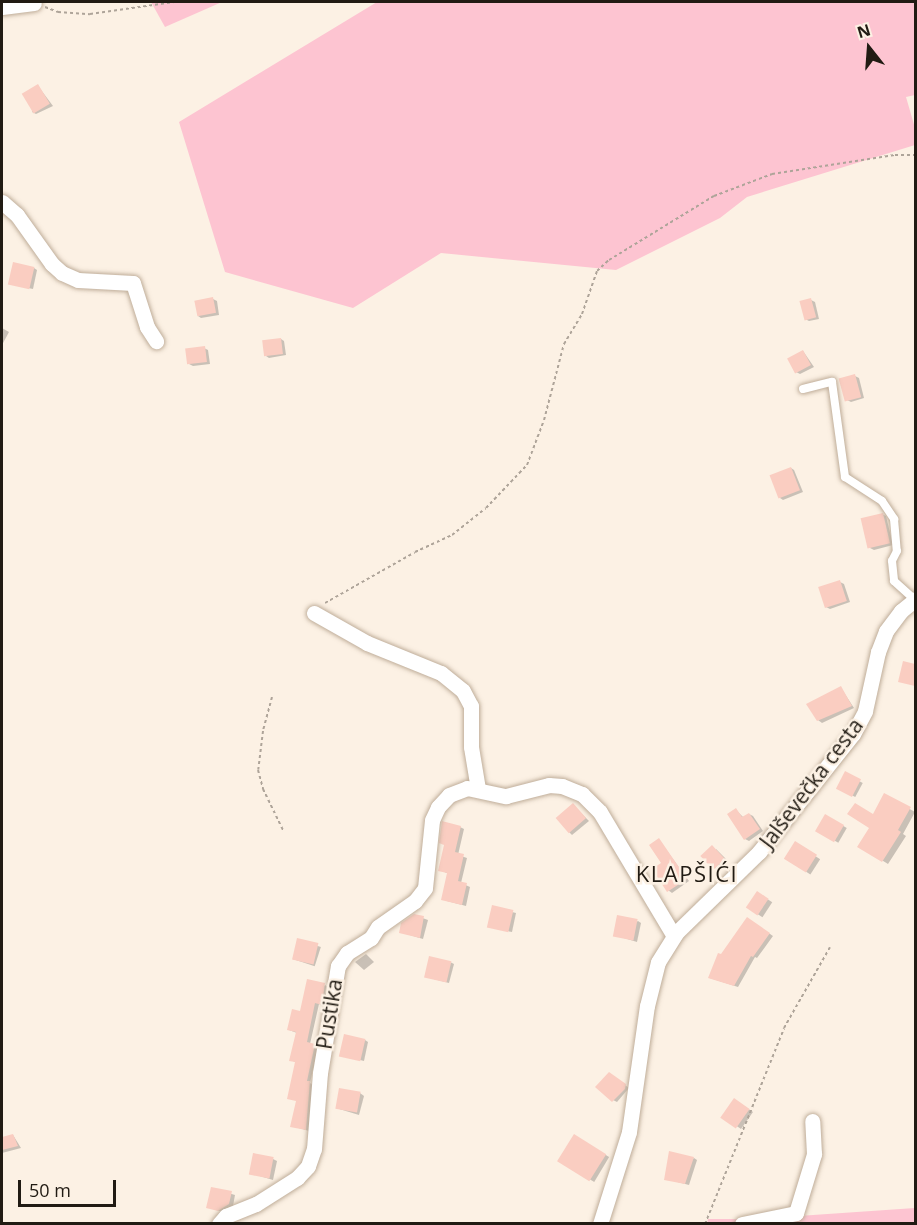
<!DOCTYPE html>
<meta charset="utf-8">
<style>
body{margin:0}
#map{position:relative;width:917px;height:1225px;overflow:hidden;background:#fcf1e4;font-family:"Open Sans",sans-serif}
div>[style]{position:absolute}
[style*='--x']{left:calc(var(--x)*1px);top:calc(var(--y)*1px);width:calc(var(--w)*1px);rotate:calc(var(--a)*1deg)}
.green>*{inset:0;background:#fdc4d1}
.shadow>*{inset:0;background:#0003;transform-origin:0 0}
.building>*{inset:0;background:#facdc1;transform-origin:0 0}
.path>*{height:2px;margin-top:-1px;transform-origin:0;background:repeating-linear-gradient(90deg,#aea499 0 3px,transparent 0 6px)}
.roads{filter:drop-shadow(0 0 2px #bfad99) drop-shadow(0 0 2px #bfad99)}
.service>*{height:8px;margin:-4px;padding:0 4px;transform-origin:4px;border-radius:4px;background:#fff}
.minor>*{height:15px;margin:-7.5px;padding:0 7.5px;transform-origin:7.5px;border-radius:7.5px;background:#fff}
span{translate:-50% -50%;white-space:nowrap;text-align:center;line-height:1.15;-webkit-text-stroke:5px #fcf1e4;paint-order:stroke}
.street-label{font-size:21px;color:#211b13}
.neighbourhood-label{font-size:22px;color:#211b13;letter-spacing:1.5px}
.frame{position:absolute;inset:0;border:3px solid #211b13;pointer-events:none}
.north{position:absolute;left:839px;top:18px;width:60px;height:60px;-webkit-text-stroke:4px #fcf1e4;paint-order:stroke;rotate:343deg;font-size:16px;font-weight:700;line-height:24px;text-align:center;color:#211b13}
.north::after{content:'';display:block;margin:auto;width:21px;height:27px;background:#211b13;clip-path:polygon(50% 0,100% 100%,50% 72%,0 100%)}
.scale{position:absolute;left:18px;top:1180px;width:98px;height:27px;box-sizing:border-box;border:3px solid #211b13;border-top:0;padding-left:8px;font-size:18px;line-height:21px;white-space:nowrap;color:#211b13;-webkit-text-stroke:4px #fcf1e4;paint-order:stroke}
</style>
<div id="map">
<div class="green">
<div style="clip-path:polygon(151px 2px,222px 2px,165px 27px)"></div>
<div style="clip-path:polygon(377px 2px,915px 2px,915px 95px,906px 97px,915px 128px,915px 145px,747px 197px,720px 218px,616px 270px,441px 253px,353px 308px,225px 272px,179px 122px)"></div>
<div style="clip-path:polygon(915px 1208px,915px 1223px,707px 1224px,708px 1219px,754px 1219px)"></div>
</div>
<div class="shadow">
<div style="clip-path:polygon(38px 86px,53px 106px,36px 114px,32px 112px)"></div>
<div style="clip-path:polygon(34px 268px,37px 270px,33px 289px,14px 285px)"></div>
<div style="clip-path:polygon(213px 299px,217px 301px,219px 315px,201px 318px,198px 316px)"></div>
<div style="clip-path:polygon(811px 300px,815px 302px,819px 319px,809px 321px,805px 319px)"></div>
<div style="clip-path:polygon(2px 328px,9px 332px,2px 345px)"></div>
<div style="clip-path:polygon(281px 339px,284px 341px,286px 355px,269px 358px,266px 356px)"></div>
<div style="clip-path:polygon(204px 348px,208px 350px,210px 364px,193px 366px,189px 364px)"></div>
<div style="clip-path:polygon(803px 351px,814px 367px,800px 374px,796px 372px)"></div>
<div style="clip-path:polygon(855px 376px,859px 378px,864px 398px,851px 402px,847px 400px)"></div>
<div style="clip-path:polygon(791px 468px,794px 470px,803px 492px,783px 500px,780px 498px)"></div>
<div style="clip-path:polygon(882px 514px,886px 516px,893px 545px,874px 550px,870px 548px)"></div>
<div style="clip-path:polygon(840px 582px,844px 584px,850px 602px,830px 609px,826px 607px)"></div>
<div style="clip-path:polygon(841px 688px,854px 708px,822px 723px,818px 720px)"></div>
<div style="left:846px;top:774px;width:19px;height:16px;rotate:28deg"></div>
<div style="clip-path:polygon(885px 795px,915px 812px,903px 834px,906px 836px,888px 864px,859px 846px,871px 828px,873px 816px)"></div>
<div style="clip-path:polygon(573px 805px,589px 821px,572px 835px,569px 832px)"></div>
<div style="clip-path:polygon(736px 810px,744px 818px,749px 814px,753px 816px,763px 831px,749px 841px,745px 839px)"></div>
<div style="left:826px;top:816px;width:24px;height:17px;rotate:30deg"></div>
<div style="clip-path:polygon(460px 827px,464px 829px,458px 855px,467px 858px,461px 883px,470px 887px,466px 906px,447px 901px,449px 874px,440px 870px)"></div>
<div style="clip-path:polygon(659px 840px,689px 881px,672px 893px,668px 890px)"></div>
<div style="left:795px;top:843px;width:30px;height:18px;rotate:33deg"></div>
<div style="clip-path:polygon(716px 849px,728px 861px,718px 870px,715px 868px)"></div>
<div style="left:758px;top:893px;width:17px;height:18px;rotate:33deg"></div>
<div style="clip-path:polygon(493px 907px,516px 913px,512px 932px,493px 928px)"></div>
<div style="clip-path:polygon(414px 915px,428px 920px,423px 939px,400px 932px)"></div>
<div style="clip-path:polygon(638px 921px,641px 923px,637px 942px,614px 935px)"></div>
<div style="clip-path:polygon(751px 921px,773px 936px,757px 958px,755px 957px,738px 987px,710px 978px,721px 956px)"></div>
<div style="left:299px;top:940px;width:23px;height:20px;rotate:18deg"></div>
<div style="clip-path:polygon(366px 954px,374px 962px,364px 970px,355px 962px)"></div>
<div style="clip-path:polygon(450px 962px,454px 964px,449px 983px,426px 977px)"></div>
<div style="clip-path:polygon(325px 985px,328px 987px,325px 1006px,319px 1004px,310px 1044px,318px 1048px,310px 1083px,313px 1085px,309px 1131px,292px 1126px,297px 1101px,297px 1063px,291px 1060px,297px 1033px,289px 1030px)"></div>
<div style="clip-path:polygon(365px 1040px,368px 1042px,364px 1061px,341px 1055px)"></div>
<div style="clip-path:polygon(613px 1076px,629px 1088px,617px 1102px,613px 1100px)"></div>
<div style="clip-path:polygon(360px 1093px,364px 1096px,359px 1115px,336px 1108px)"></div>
<div style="clip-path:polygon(738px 1102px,753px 1112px,741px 1129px,722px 1116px)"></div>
<div style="clip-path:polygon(13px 1135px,21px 1148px,2px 1153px,2px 1138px)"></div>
<div style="left:574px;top:1136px;width:41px;height:29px;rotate:31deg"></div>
<div style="clip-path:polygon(694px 1158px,697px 1160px,689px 1185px,666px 1179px)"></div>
<div style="clip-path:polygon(273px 1159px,277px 1161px,273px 1180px,250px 1173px)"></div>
<div style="clip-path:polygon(212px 1188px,235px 1195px,233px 1206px,222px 1212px,208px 1207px)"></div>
</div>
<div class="building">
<div style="left:38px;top:84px;width:23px;height:19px;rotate:59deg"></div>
<div style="left:13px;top:262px;width:22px;height:23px;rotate:13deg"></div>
<div style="left:213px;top:297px;width:16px;height:19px;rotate:79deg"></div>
<div style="left:811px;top:298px;width:20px;height:12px;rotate:75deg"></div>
<div style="left:281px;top:338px;width:16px;height:19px;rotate:83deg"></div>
<div style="left:205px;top:346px;width:16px;height:20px;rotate:83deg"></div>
<div style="left:803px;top:350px;width:17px;height:18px;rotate:62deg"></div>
<div style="left:855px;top:374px;width:24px;height:17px;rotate:75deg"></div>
<div style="left:791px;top:467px;width:25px;height:23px;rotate:69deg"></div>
<div style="left:883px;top:513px;width:31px;height:23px;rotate:77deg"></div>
<div style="left:840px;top:580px;width:22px;height:23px;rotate:72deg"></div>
<div style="clip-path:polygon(903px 661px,915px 664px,915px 686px,898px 682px)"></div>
<div style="clip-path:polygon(841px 686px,852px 706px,817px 721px,806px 704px)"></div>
<div style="left:845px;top:771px;width:18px;height:20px;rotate:27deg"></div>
<div style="clip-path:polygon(884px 793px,911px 807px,898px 830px,901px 832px,882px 862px,857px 847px,869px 828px,847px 814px,855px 803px,873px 814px)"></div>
<div style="left:573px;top:803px;width:20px;height:23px;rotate:49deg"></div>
<div style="clip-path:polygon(736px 808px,742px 817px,749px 813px,760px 829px,744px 840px,727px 814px)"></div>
<div style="left:825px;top:814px;width:22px;height:20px;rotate:30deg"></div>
<div style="clip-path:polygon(442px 821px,461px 826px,455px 852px,464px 854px,458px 881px,467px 883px,462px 905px,441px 900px,447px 873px,438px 871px,444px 845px,439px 843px)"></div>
<div style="clip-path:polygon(659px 838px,687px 879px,667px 892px,652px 869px,661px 863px,649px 845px)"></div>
<div style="left:795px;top:841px;width:26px;height:21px;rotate:32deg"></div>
<div style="left:712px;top:845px;width:19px;height:16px;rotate:47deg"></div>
<div style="left:757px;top:891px;width:14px;height:20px;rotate:34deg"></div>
<div style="left:492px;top:905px;width:22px;height:23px;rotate:13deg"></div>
<div style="clip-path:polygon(414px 914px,424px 916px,420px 938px,399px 933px,401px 923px)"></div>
<div style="left:617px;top:915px;width:21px;height:22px;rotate:11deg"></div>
<div style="clip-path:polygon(747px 917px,770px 933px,753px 957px,751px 956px,734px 986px,708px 978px,718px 953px,721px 954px)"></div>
<div style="left:297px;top:938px;width:22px;height:22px;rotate:13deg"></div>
<div style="left:429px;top:956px;width:23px;height:22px;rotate:13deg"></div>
<div style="clip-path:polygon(307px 979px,325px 983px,322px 1005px,315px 1003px,307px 1042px,315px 1044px,307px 1081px,310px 1081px,306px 1130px,290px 1127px,296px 1101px,287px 1099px,295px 1062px,289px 1061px,296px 1032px,287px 1030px,292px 1009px,300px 1011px)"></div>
<div style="left:344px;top:1034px;width:22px;height:23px;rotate:13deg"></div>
<div style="clip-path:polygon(609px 1072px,626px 1084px,625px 1089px,612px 1102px,595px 1087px)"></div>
<div style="left:339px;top:1088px;width:22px;height:21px;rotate:10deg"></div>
<div style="left:734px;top:1098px;width:19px;height:24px;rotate:35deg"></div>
<div style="clip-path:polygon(13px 1134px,18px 1146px,2px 1150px,2px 1137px)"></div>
<div style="left:574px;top:1134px;width:38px;height:32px;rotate:32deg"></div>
<div style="clip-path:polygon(669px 1151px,694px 1157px,685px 1184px,664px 1180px)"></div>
<div style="left:253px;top:1153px;width:21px;height:22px;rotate:11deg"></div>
<div style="clip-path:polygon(211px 1187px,232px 1191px,229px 1204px,218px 1211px,206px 1208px)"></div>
</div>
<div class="path">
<div style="--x:45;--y:7;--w:14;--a:21"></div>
<div style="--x:58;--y:12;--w:32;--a:4"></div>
<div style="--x:90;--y:14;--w:85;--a:-8.1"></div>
<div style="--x:325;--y:603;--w:103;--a:-29.5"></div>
<div style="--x:415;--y:552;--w:41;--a:-24.7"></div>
<div style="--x:452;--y:535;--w:43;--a:-38.5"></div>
<div style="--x:486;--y:508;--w:59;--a:-46.4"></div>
<div style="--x:527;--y:465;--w:48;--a:-69.3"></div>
<div style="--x:544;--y:420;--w:79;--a:-75.3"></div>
<div style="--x:564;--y:344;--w:35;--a:-59"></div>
<div style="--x:582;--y:314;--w:46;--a:-70.8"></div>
<div style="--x:597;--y:271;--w:16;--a:-43"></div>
<div style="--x:609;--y:260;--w:123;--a:-31.4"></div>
<div style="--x:714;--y:196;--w:62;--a:-20.8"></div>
<div style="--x:772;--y:174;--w:124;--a:-8.8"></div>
<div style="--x:895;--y:155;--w:21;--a:0"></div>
<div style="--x:272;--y:697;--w:35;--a:105"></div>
<div style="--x:263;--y:731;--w:39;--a:97"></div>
<div style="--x:258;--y:770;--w:20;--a:75"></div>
<div style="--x:263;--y:789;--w:46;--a:64"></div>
<div style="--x:705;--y:1224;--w:211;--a:-68"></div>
<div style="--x:784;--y:1028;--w:93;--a:-60.4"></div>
</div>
<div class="roads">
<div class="service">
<div style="--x:803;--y:389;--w:30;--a:-14"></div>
<div style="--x:832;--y:382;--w:96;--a:82.2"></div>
<div style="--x:845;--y:477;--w:44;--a:33"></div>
<div style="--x:882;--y:501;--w:22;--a:56"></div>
<div style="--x:894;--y:519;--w:32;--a:85"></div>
<div style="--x:897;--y:551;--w:11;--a:117"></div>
<div style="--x:892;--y:561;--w:20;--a:84"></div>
<div style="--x:894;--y:581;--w:28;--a:42"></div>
</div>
<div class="minor">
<div style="--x:2;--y:7;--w:32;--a:-7"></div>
<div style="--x:2;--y:202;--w:20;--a:41"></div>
<div style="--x:17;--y:215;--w:60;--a:54.5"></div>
<div style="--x:52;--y:264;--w:13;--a:42"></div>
<div style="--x:62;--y:273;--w:17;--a:24"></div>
<div style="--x:78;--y:280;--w:55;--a:3.1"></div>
<div style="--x:133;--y:283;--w:46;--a:72.3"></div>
<div style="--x:147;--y:327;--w:17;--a:57"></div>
<div style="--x:314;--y:613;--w:61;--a:29.5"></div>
<div style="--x:367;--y:643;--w:80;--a:22.1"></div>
<div style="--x:441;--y:673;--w:28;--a:39"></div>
<div style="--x:463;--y:691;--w:17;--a:62"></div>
<div style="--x:471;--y:706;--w:41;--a:90"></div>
<div style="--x:471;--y:747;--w:43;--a:80.5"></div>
<div style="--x:219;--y:1224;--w:11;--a:-49"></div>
<div style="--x:226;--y:1216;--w:32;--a:-22"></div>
<div style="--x:256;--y:1204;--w:49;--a:-32.4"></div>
<div style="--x:297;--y:1178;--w:16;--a:-47"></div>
<div style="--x:308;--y:1166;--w:18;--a:-71"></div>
<div style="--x:314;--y:1149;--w:76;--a:-85.5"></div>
<div style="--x:320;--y:1073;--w:109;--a:-80.5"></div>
<div style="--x:338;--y:966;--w:16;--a:-55"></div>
<div style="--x:347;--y:953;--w:28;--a:-32"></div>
<div style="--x:371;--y:938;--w:13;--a:-58"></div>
<div style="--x:378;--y:927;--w:45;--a:-35.1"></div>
<div style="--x:415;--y:901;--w:16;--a:-52"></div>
<div style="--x:425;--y:888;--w:68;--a:-84.1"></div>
<div style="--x:432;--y:820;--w:14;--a:-65"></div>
<div style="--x:438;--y:807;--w:16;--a:-47"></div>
<div style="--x:449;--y:795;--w:19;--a:-21"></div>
<div style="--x:467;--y:788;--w:40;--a:12"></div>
<div style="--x:506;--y:796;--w:44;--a:-14.3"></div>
<div style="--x:549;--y:785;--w:13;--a:4"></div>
<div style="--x:562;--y:786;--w:22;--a:22"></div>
<div style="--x:582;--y:794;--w:25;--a:45"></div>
<div style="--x:600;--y:812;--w:144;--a:59.2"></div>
<div style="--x:600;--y:1224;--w:96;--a:-72.5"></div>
<div style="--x:629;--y:1132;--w:127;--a:-81.9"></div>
<div style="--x:647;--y:1006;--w:45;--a:-76"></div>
<div style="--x:658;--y:962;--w:34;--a:-58"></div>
<div style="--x:676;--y:933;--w:116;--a:-44.3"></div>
<div style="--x:759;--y:852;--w:151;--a:-51.5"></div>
<div style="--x:853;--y:734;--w:26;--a:-62"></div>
<div style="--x:865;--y:711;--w:60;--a:-77.6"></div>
<div style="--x:878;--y:652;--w:22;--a:-69"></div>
<div style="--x:886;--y:631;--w:25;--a:-53"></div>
<div style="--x:901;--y:611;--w:19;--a:-39"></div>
<div style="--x:742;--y:1224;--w:55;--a:-11.5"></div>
<div style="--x:796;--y:1213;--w:62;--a:-73"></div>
<div style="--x:814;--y:1154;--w:33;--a:-93"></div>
</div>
</div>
<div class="street-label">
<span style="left:811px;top:783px;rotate:-53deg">Jalševečka cesta</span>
<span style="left:329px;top:1014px;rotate:-81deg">Pustika</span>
</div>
<div class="neighbourhood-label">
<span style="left:687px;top:874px">KLAPŠIĆI</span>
</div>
<div class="frame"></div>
<div class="north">N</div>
<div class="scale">50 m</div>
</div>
